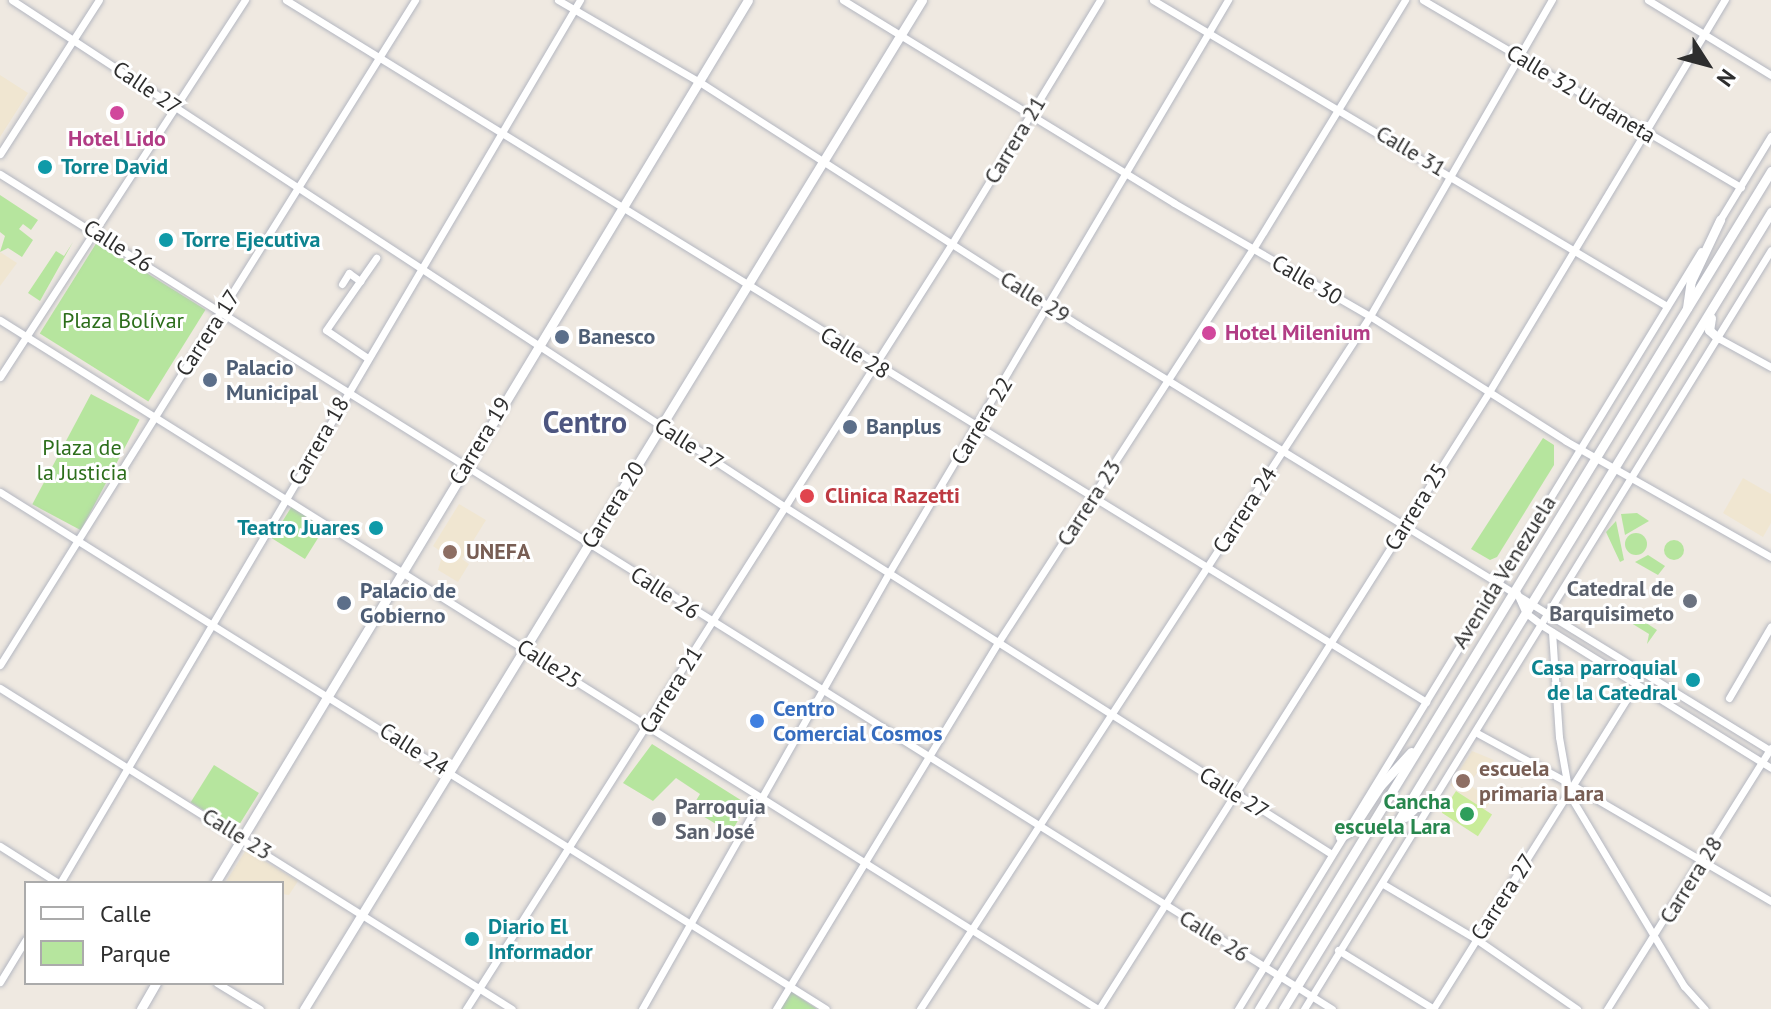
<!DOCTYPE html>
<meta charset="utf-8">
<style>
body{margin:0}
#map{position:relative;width:1771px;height:1009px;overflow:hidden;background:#efe9e1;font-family:"PT Sans",sans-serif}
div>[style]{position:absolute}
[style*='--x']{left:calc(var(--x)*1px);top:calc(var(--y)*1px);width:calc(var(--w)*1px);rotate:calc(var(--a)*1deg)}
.education>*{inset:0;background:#f0e6d1}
.green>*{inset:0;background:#b6e59e;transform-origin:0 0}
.round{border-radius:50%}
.pitch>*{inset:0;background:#c9ec9a;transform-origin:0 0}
.roads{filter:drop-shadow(0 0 2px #b4b7c1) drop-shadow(0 0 2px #b4b7c1)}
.street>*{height:7px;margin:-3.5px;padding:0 3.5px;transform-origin:3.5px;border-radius:3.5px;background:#fff}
.secondary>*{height:9px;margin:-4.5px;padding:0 4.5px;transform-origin:4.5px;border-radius:4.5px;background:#fff}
.dots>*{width:22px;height:22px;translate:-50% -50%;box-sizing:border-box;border:4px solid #fff;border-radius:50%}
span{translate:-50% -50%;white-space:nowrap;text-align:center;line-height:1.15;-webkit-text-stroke:6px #fff;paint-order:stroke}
.street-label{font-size:22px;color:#2e2e2e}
.hotel-label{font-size:22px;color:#b23c85;font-weight:700}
.left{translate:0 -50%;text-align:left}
.culture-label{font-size:22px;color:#0d838f;font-weight:700}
.right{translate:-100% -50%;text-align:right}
.park-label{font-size:22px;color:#2c6e1b}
.service-label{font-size:22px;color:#4e5e75;font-weight:700}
.health-label{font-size:22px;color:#be3a42;font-weight:700}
.education-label{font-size:22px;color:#785e54;font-weight:700}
.worship-label{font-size:22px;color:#5b616d;font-weight:700}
.shop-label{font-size:22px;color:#366cbe;font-weight:700}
.leisure-label{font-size:22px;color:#27864d;font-weight:700}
.district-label{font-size:30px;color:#4d5680;font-weight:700}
.legend{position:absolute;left:24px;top:881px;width:260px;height:104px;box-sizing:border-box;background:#fff;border:2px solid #ababab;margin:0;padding:10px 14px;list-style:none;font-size:24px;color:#2e2e2e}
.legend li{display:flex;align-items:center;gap:16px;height:40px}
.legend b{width:40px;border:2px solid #ababab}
.north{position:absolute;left:1667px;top:24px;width:80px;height:80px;-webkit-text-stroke:6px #fff;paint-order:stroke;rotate:126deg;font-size:22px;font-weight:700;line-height:32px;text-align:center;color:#2e2e2e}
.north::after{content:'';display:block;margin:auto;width:28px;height:36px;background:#2e2e2e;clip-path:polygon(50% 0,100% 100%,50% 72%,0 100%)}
</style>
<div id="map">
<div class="education">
<div style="clip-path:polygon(0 75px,28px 93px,0 137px)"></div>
<div style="clip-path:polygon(0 252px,17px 263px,0 286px)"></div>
<div style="clip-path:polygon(1743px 478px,1771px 494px,1771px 523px,1763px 537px,1723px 513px)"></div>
<div style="clip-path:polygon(459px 504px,486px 520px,462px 559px,469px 564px,458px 582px,438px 570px,443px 553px,433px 546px)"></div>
<div style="clip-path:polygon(1472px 751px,1494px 760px,1486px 772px,1480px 768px,1469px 785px,1492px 799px,1484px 812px,1450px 785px)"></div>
<div style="clip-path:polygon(246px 850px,298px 881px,289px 895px,282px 894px,282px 883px,225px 883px)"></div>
</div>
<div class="green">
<div style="clip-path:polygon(0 195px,38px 220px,31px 230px,23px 224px,19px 229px,33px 240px,22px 257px,8px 248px,0 252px,5px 236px,0 232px)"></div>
<div style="clip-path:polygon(73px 242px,40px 301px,28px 293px,56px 251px,64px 256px)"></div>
<div style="left:97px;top:242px;width:128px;height:108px;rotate:32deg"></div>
<div style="left:91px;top:394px;width:55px;height:125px;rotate:28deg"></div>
<div style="clip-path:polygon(1543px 438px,1554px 445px,1554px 465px,1497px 557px,1490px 560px,1471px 549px)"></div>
<div style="left:292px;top:506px;width:39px;height:38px;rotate:32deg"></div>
<div style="clip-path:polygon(1637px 513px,1649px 521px,1625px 535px,1621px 514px)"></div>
<div style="clip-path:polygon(1616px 521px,1624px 560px,1620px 562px,1606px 532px)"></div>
<div class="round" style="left:1625px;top:533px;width:22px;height:22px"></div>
<div class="round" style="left:1664px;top:540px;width:20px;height:20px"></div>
<div style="clip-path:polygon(1648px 555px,1665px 566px,1658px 575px,1635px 562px)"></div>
<div style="clip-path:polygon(1610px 610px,1634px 615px,1657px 630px,1647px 644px,1649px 634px)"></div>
<div style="clip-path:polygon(652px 744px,747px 804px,731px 833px,691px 809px,700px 794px,676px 778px,653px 801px,623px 783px)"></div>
<div style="left:214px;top:765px;width:53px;height:44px;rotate:32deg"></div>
<div style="clip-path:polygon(790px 991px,817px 1009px,779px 1009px)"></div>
</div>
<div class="pitch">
<div style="left:1456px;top:791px;width:43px;height:26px;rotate:33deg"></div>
</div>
<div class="roads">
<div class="street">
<div style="--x:12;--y:0;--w:924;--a:33.26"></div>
<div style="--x:785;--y:507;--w:646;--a:32.41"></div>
<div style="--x:286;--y:0;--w:1339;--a:31.62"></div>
<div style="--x:558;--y:0;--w:162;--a:30.1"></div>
<div style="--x:698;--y:81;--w:452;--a:32.7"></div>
<div style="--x:1078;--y:325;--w:813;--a:31.58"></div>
<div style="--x:843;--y:0;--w:388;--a:31.5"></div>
<div style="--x:1174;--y:203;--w:226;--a:30"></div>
<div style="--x:1370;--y:316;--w:232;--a:32.5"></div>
<div style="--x:1566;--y:441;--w:236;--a:29.5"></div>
<div style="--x:1153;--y:0;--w:598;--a:30.77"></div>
<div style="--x:1423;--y:0;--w:369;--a:30.5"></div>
<div style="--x:1648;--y:0;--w:144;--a:31.4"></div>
<div style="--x:0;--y:154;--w:183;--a:-57.3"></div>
<div style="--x:0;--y:174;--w:1572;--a:32.08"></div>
<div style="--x:1718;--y:223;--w:102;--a:-58.7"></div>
<div style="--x:342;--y:284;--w:13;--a:-58"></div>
<div style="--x:349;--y:273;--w:14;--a:36"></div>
<div style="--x:0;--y:320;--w:1296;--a:32.11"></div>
<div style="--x:1718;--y:338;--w:60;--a:28.7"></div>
<div style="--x:366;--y:357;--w:48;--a:-146"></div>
<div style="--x:326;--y:330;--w:88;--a:-55.2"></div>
<div style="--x:0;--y:377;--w:450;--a:-57"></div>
<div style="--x:0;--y:492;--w:974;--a:32.04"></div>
<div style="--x:1516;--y:591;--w:24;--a:66"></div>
<div style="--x:1526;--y:613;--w:21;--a:37"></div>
<div style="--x:1543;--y:626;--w:269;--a:31.9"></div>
<div style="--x:1552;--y:632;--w:105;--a:86.2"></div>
<div style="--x:1559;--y:737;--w:58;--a:80"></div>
<div style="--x:1569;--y:794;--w:224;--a:59.1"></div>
<div style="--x:1684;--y:986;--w:31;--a:48"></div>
<div style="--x:0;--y:665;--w:784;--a:-58.03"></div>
<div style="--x:0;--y:688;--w:604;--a:32.09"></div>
<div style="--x:1729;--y:698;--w:83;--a:-59.7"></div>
<div style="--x:1477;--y:733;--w:100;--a:28.6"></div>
<div style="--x:1574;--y:786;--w:228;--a:30.3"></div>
<div style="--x:0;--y:846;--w:69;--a:32.5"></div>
<div style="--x:60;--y:883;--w:1025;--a:-59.51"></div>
<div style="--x:1383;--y:884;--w:108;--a:30.6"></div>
<div style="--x:1476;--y:939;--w:123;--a:34.7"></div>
<div style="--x:1338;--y:950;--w:113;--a:31.6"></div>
<div style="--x:0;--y:982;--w:50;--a:-58.8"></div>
<div style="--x:217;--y:983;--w:50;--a:31.2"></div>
<div style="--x:466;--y:1009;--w:905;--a:-57.59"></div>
<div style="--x:951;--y:245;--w:287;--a:-58.7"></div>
<div style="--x:642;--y:1009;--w:503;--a:-60.48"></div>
<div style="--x:890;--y:571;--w:664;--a:-59.38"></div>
<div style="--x:776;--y:1009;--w:430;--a:-58.8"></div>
<div style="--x:999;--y:641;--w:467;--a:-57.1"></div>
<div style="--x:1253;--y:249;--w:292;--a:-58.6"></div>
<div style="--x:920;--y:1009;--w:826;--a:-57"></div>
<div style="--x:1370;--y:316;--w:365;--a:-60.1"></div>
<div style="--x:1099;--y:1009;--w:730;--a:-57.7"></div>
<div style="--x:1489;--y:392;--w:458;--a:-59"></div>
<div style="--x:1238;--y:1009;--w:888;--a:-58.58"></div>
<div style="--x:1304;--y:1009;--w:891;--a:-58.4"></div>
<div style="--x:1433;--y:1009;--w:383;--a:-58"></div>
<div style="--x:1607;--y:1009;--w:308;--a:-57.9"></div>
</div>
<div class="secondary">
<div style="--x:1687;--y:308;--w:27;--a:-82"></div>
<div style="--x:1691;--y:281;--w:68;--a:-64.6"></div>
<div style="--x:1711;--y:318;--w:12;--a:99"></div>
<div style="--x:1709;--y:330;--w:12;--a:42"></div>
<div style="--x:1405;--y:817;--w:21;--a:-43"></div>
<div style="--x:1420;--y:803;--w:15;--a:-11"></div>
<div style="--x:1340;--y:837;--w:11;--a:-27"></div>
<div style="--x:1350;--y:832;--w:55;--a:-56.9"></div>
<div style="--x:1380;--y:786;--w:46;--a:-47.6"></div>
<div style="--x:215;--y:883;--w:1031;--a:-58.88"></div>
<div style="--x:141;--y:1009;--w:30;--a:-60"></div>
<div style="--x:304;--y:1009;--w:1183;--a:-58.51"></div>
<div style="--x:1259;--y:1009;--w:982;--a:-58.58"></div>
<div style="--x:1283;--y:1009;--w:935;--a:-58.52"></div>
</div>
</div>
<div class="dots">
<div style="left:117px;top:113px;background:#d1479c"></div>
<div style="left:45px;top:167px;background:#0f9aa8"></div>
<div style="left:166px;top:240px;background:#0f9aa8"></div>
<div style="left:1209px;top:333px;background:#d1479c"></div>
<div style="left:562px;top:337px;background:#5c6f8a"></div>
<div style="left:210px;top:380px;background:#5c6f8a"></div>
<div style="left:850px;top:427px;background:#5c6f8a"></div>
<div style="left:807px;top:496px;background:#e0444e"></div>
<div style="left:376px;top:528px;background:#0f9aa8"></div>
<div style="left:450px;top:552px;background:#8d6e63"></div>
<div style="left:1690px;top:601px;background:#6b7280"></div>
<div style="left:344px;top:603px;background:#5c6f8a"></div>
<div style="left:1693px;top:680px;background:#0f9aa8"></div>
<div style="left:757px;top:721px;background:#3f7fe0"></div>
<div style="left:1463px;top:781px;background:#8d6e63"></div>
<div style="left:1467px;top:814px;background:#2e9e5b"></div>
<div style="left:659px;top:819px;background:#6b7280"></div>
<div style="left:472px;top:939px;background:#0f9aa8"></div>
</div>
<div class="street-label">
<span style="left:147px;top:88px;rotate:34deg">Calle 27</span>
<span style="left:1581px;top:94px;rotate:31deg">Calle 32 Urdaneta</span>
<span style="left:1015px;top:140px;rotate:-59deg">Carrera 21</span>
<span style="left:1411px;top:151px;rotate:31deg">Calle 31</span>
<span style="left:118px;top:246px;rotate:33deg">Calle 26</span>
<span style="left:1307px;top:280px;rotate:30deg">Calle 30</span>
<span style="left:1035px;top:297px;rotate:32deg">Calle 29</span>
<span style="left:208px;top:333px;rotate:-57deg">Carrera 17</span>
<span style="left:855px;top:353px;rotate:32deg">Calle 28</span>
<span style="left:982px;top:421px;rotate:-59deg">Carrera 22</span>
<span style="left:319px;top:441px;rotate:-60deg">Carrera 18</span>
<span style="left:480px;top:441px;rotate:-59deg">Carrera 19</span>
<span style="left:689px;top:444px;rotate:33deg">Calle 27</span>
<span style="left:1089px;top:503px;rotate:-57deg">Carrera 23</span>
<span style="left:613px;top:505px;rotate:-58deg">Carrera 20</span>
<span style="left:1416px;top:507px;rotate:-58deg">Carrera 25</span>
<span style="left:1245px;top:510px;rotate:-57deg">Carrera 24</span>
<span style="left:1504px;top:572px;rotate:-58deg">Avenida Venezuela</span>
<span style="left:665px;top:593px;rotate:33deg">Calle 26</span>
<span style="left:549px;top:664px;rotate:33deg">Calle25</span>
<span style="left:671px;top:690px;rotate:-58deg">Carrera 21</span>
<span style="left:414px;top:749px;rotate:33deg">Calle 24</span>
<span style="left:1234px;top:793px;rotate:32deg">Calle 27</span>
<span style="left:237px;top:834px;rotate:32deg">Calle 23</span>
<span style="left:1691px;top:880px;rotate:-58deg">Carrera 28</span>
<span style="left:1503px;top:897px;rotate:-57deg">Carrera 27</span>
<span style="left:1214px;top:936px;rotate:32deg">Calle 26</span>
</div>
<div class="hotel-label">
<span style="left:117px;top:139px">Hotel Lido</span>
<span class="left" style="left:1225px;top:333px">Hotel Milenium</span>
</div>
<div class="culture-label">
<span class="left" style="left:61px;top:167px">Torre David</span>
<span class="left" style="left:182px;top:240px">Torre Ejecutiva</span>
<span class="right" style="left:360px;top:528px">Teatro Juares</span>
<span class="right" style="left:1677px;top:680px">Casa parroquial<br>de la Catedral</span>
<span class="left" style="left:488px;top:939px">Diario El<br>Informador</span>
</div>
<div class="park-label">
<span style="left:123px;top:321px">Plaza Bolívar</span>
<span style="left:82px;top:460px">Plaza de<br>la Justicia</span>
</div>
<div class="service-label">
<span class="left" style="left:578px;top:337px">Banesco</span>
<span class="left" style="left:226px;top:380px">Palacio<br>Municipal</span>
<span class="left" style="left:866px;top:427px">Banplus</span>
<span class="left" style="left:360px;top:603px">Palacio de<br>Gobierno</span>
</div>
<div class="health-label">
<span class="left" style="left:825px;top:496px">Clinica Razetti</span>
</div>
<div class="education-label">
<span class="left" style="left:466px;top:552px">UNEFA</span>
<span class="left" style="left:1479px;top:781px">escuela<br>primaria Lara</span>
</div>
<div class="worship-label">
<span class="right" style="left:1674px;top:601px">Catedral de<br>Barquisimeto</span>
<span class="left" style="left:675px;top:819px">Parroquia<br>San José</span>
</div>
<div class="shop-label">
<span class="left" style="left:773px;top:721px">Centro<br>Comercial Cosmos</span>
</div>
<div class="leisure-label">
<span class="right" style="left:1451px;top:814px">Cancha<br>escuela Lara</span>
</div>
<div class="district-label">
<span style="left:585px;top:422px">Centro</span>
</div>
<ul class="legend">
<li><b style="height:10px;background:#fff"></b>Calle</li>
<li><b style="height:22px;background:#b6e59e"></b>Parque</li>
</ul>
<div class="north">N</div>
</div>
